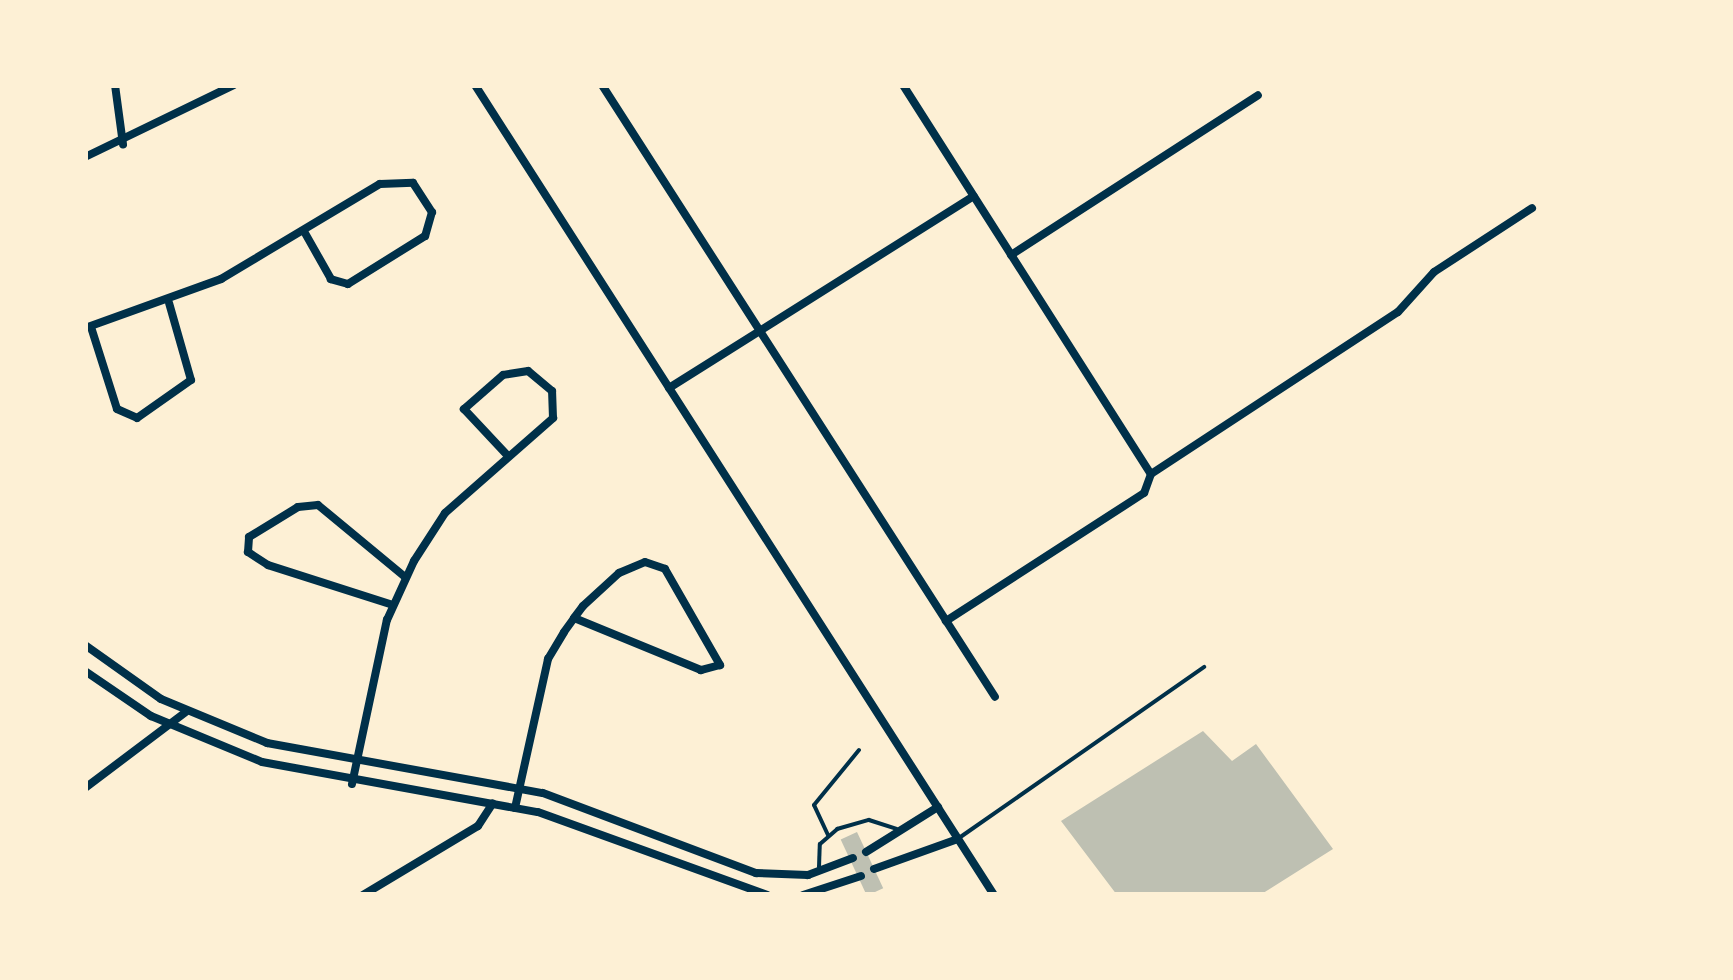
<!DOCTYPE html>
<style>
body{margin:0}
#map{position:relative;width:1733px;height:980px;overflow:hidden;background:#fdf0d5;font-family:Commissioner,sans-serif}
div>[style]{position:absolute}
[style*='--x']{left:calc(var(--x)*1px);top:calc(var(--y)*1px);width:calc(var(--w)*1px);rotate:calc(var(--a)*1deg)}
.building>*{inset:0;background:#bec0b2;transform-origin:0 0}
.service>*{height:4px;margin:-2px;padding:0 2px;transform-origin:2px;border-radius:2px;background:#003049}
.minor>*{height:8px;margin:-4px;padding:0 4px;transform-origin:4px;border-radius:4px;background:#003049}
span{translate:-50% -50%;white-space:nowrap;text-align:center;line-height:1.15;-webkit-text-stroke:8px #fdf0d5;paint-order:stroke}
.frame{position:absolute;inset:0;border:88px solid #fdf0d5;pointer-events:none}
</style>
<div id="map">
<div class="building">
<div style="clip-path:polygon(1203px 731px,1232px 761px,1256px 744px,1333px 849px,1260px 895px,1117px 895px,1061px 821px)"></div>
<div style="left:857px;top:832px;width:62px;height:18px;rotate:65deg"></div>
</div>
<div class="service">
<div style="--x:828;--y:835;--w:33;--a:-115"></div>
<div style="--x:814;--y:805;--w:71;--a:-50.7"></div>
<div style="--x:959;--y:838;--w:299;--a:-34.9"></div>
<div style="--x:819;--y:867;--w:23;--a:-88"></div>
<div style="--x:820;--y:844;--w:23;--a:-41"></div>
<div style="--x:837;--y:829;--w:33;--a:-16"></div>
<div style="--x:869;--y:820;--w:29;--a:18"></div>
</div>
<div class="minor">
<div style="--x:115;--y:85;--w:60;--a:82.3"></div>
<div style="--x:475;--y:85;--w:962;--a:57.35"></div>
<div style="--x:602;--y:85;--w:727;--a:57.29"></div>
<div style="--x:903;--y:85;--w:461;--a:57.5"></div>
<div style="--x:1151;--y:474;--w:20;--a:110"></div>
<div style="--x:1144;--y:493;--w:236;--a:147.1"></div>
<div style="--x:85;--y:157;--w:165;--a:-25.8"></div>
<div style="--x:1011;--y:255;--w:294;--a:-32.9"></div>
<div style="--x:91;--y:327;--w:86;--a:72.4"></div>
<div style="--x:117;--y:409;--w:22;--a:24"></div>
<div style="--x:137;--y:418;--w:66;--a:-35.1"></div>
<div style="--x:191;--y:380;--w:80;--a:-105.9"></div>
<div style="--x:85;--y:328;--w:145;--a:-19.8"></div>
<div style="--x:221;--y:279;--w:185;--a:-30.9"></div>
<div style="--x:380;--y:184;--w:33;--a:-2"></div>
<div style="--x:413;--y:183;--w:35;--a:57"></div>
<div style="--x:432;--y:212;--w:25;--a:106"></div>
<div style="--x:425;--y:236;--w:91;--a:148.1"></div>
<div style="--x:348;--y:284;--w:18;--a:-164"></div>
<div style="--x:331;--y:279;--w:53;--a:-119.5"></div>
<div style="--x:669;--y:388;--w:360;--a:-32.2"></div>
<div style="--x:1151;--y:474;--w:295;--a:-33.3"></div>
<div style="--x:1398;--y:312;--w:54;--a:-48"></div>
<div style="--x:1434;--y:272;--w:117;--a:-33.1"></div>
<div style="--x:393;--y:605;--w:131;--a:-162.3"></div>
<div style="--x:268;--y:565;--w:24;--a:-147"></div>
<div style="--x:248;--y:552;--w:15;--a:-86"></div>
<div style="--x:249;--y:537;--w:57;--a:-31.5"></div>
<div style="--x:298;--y:507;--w:20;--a:-6"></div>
<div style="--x:318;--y:505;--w:113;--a:39.6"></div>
<div style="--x:85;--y:645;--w:93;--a:35.4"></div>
<div style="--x:161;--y:699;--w:115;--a:22.5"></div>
<div style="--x:267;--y:743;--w:280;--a:10.3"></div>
<div style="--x:543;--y:793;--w:228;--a:20.6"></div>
<div style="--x:756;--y:873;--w:52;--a:2.2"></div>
<div style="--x:808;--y:875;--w:48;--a:-20.7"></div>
<div style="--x:85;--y:671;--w:80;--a:34.3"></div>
<div style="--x:151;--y:716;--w:120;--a:22.5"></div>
<div style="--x:262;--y:762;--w:280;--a:10.3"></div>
<div style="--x:538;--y:812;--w:244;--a:19.9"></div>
<div style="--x:352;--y:784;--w:168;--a:-78"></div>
<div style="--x:387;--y:620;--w:65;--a:-65.4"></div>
<div style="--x:414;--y:561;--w:57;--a:-57.1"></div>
<div style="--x:445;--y:513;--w:144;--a:-41.3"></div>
<div style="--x:553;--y:418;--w:27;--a:-92"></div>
<div style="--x:552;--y:391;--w:31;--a:-140"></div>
<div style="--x:528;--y:371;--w:25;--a:171"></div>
<div style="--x:503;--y:375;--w:52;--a:138.9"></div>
<div style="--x:464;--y:409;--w:64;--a:46.9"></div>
<div style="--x:85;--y:788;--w:126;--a:-37"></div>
<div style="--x:515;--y:808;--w:153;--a:-77.5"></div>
<div style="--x:548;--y:659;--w:31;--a:-59"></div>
<div style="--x:564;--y:632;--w:17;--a:-54"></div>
<div style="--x:574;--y:618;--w:15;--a:-53"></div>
<div style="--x:583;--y:606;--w:49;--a:-42.5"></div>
<div style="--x:619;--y:573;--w:28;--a:-23"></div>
<div style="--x:645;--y:562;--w:21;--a:19"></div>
<div style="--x:665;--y:569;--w:111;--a:60.2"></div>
<div style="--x:720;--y:665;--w:20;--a:165"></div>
<div style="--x:701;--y:670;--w:137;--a:-157.7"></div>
<div style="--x:866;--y:852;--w:85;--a:-32"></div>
<div style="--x:874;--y:869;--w:89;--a:-19.7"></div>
<div style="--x:363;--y:895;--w:134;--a:-31"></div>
<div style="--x:478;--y:826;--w:27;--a:-57"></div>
<div style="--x:803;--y:895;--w:61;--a:-18.1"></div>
</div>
<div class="frame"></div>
</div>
